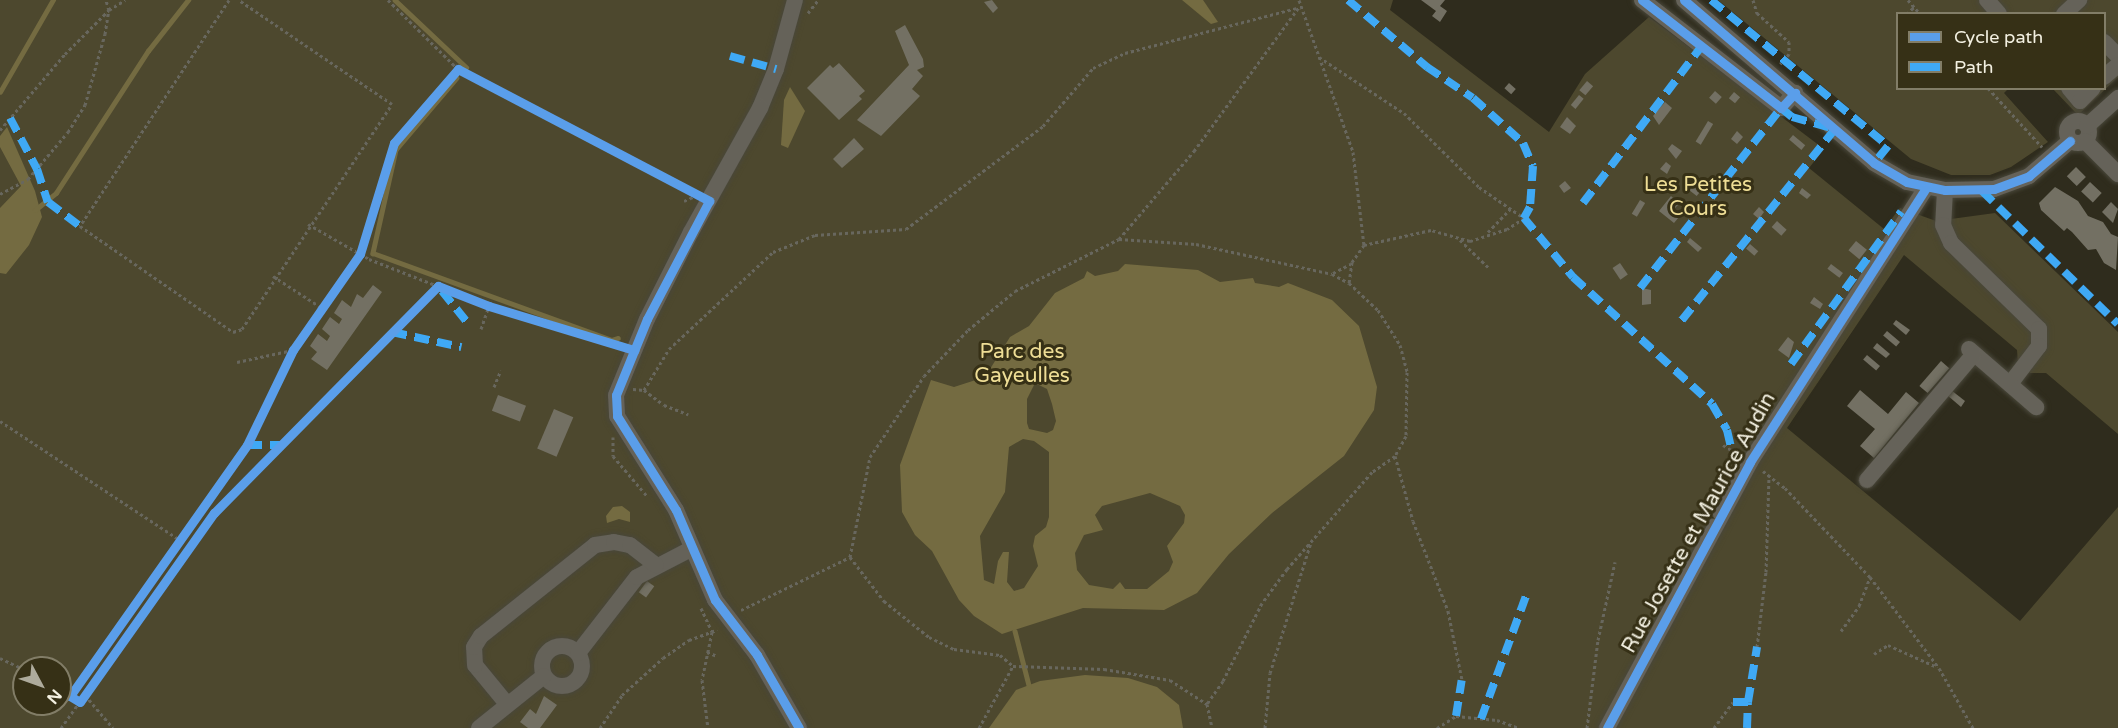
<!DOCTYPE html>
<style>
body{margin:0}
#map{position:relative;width:2118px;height:728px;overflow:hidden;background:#2f2c1d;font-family:"Varela Round",sans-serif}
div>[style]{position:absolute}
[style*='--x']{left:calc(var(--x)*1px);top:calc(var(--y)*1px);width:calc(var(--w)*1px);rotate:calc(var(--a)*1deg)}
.green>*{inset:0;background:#4d482e}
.water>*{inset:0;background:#746b41}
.stream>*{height:4.5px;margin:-2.25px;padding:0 2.25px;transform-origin:2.25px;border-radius:2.25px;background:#746b41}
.building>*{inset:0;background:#737063;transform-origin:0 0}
.path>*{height:3px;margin-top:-1.5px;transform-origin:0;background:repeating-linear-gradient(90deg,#68675e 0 3px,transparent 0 6px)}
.roads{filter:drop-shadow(0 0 2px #49473a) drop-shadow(0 0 2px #49473a)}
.minor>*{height:16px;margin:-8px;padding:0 8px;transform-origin:8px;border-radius:8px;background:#656259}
.minor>.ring{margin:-8px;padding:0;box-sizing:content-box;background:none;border:16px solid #656259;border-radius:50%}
.quiet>*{height:8px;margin-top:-4px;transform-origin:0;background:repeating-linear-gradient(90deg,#3fa9f5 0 15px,transparent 0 23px)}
.cycleway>*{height:9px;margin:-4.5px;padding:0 4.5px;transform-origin:4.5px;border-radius:4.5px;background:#5a9eea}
span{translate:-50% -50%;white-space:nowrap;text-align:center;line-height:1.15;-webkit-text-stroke:6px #363016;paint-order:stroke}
.park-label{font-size:21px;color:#eedd95}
.street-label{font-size:21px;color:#f3f0e1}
.legend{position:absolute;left:1896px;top:12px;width:210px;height:78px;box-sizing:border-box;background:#363016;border:2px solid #827d67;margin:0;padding:8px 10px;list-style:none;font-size:18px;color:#f3f0e1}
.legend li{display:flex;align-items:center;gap:12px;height:30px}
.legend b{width:30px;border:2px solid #827d67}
.north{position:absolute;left:12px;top:656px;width:60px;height:60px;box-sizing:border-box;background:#363016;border:2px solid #827d67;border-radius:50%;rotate:131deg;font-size:16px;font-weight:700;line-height:24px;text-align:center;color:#f3f0e1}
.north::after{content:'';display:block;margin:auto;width:21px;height:27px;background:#aeab9c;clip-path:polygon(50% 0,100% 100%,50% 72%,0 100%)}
</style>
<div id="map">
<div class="green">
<div style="clip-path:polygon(evenodd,0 0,1393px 0,1390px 10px,1549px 132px,1585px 74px,1649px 17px,1824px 149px,1809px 168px,1884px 229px,1900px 208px,1936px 221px,1995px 213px,2118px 332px,2118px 434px,2046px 373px,2030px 373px,2018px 364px,2017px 350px,1904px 255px,1787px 428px,2020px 621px,2118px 507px,2118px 728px,0 728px,0 0,24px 668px,60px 668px,60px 704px,24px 704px,24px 668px)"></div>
<div style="clip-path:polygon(1718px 0,2118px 0,2118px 77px,2078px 115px,2053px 89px,2104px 88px,2104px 14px,1898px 14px,1898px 88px,2008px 89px,2004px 93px,2048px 142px,2011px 167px,1990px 175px,1951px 175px,1911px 159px)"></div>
</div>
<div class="water">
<div style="clip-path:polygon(1182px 0,1203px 0,1218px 22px,1211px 24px)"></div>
<div style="clip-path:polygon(790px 87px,805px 111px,788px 148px,781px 145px,784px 100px)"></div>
<div style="clip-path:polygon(7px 127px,35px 191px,42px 217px,29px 245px,6px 274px,0 273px,0 208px,21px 186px,0 147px,0 136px)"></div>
<div style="clip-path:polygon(evenodd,1125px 264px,1198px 270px,1220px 282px,1253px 278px,1255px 283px,1279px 287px,1288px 283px,1332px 300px,1359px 326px,1377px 387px,1374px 410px,1344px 456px,1272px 513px,1229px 554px,1197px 593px,1164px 610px,1083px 608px,1002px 634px,974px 616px,959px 600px,932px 551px,915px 535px,902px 512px,900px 465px,931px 380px,954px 387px,985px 377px,1010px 337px,1029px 326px,1055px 293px,1084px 278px,1087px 271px,1095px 276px,1118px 271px,1125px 264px,1035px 383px,1047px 389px,1052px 404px,1056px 421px,1053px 430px,1047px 433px,1029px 429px,1027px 423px,1027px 399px,1035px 383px,1125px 264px,1023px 439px,1034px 441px,1049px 452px,1049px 517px,1046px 527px,1035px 536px,1033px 546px,1038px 566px,1024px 588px,1014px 591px,1007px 582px,1009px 552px,1003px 552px,998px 561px,994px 584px,984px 580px,980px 536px,1005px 492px,1009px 447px,1023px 439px,1125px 264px,1150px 493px,1180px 506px,1185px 515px,1184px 523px,1167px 546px,1173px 562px,1169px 571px,1147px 589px,1125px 589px,1120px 582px,1113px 589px,1089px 585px,1077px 570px,1075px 553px,1084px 535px,1103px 530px,1095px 515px,1102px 506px,1150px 493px)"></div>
<div style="clip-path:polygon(622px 506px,630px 512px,630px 522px,619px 519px,607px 523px,606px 516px,613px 507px)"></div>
<div style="clip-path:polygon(1085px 675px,1128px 678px,1157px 687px,1179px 705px,1183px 728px,989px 728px,1016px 690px,1040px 681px)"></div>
</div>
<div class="stream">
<div style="--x:395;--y:0;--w:98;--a:43.3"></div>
<div style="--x:457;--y:78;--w:94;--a:130.3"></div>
<div style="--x:396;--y:150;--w:106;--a:102.6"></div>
<div style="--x:373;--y:253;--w:254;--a:20"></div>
<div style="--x:612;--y:340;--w:6;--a:-18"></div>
<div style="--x:0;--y:92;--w:106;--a:-60.1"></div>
<div style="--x:35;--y:210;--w:27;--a:-39"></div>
<div style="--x:56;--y:193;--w:169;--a:-57.1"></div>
<div style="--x:148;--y:51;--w:65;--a:-51.9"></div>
<div style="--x:1015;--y:631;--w:56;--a:75.5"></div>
</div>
<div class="building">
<div style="clip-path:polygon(992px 0,998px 8px,993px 13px,984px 2px)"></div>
<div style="clip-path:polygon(1421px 0,1445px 0,1440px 6px,1447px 11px,1440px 22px,1432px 16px,1436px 11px)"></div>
<div style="clip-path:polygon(905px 25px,923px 59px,924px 67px,917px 70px,923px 76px,912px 89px,920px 96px,881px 136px,857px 120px,909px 65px,895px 31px)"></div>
<div style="clip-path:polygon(839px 63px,865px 91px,859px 96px,862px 99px,839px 120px,807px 88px,830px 65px,833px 68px)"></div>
<div style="left:1587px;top:81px;width:8px;height:12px;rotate:40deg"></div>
<div style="left:1509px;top:83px;width:9px;height:7px;rotate:41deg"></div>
<div style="left:1715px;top:91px;width:9px;height:9px;rotate:41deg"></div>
<div style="left:1734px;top:92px;width:8px;height:8px;rotate:40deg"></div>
<div style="left:1579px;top:95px;width:6px;height:13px;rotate:39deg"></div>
<div style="clip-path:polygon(1665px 102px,1672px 108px,1659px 125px,1653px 116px)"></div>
<div style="clip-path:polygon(1567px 117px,1576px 126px,1570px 134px,1560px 127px)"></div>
<div style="left:1708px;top:121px;width:6px;height:24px;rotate:31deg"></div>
<div style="clip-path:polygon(1737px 131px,1743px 137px,1737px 144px,1731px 139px)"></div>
<div style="left:1793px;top:135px;width:16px;height:6px;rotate:40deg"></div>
<div style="clip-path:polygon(854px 138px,864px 149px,842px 168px,833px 159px)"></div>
<div style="clip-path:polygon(1672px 144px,1682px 151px,1676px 159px,1668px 149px)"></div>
<div style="clip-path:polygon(1666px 162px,1671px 166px,1667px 174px,1660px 169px)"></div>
<div style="left:2076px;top:167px;width:14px;height:13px;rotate:45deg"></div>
<div style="clip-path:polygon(1565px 181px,1571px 188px,1564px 193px,1559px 186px)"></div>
<div style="left:2090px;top:182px;width:16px;height:13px;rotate:43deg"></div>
<div style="left:1693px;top:183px;width:11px;height:8px;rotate:38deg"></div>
<div style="clip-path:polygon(2055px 187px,2078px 201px,2088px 216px,2103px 222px,2111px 234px,2118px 237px,2116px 270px,2104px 263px,2096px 249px,2088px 250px,2072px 232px,2067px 228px,2064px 231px,2041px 210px,2039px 203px)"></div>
<div style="clip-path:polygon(1802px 188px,1811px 195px,1807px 199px,1799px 193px)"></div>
<div style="clip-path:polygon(1671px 196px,1679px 204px,1672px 211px,1679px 217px,1674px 223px,1659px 211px)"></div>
<div style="left:1640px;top:200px;width:6px;height:16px;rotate:31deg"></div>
<div style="clip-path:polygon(2111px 202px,2118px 209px,2113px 223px,2102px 212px)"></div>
<div style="clip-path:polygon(1759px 207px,1764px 212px,1759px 219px,1753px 214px)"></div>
<div style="left:1777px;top:221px;width:13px;height:8px;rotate:42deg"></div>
<div style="clip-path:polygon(1690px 238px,1702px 248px,1698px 252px,1687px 242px)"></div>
<div style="left:1856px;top:241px;width:14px;height:12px;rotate:39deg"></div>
<div style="left:1750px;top:244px;width:11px;height:6px;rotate:41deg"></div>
<div style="left:1620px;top:263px;width:14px;height:9px;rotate:56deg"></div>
<div style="left:1831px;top:264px;width:15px;height:6px;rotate:37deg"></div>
<div style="clip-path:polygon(373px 285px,382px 292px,327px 370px,311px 359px,317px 352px,310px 346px,318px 334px,327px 341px,330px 336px,322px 329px,330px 317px,339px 324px,342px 319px,334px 313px,342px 300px,351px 307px,357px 294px,363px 298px)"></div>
<div style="clip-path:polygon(1642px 288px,1651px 290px,1651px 304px,1642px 305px)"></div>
<div style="clip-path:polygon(1814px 297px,1823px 304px,1820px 309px,1810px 303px)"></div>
<div style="clip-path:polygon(1896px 320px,1910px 330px,1906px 335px,1893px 324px)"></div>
<div style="left:1887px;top:331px;width:17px;height:6px;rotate:40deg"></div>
<div style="clip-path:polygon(1788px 337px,1794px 342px,1789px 358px,1778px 350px)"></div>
<div style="clip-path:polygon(1877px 343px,1890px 354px,1886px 358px,1873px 348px)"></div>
<div style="left:1867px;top:355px;width:17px;height:6px;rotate:40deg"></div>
<div style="left:1941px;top:361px;width:11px;height:33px;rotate:41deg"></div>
<div style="clip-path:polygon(1860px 390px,1888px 414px,1906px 392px,1919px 403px,1874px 458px,1860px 446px,1875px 429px,1847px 406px)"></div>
<div style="clip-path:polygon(1951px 390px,1965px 401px,1961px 407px,1947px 395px)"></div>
<div style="left:498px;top:395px;width:30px;height:17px;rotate:21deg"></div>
<div style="left:554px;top:409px;width:21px;height:43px;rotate:23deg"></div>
<div style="left:647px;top:581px;width:9px;height:14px;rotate:36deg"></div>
<div style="clip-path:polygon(544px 696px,557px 705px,540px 728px,528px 728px,520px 722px,530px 709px,536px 714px)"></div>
</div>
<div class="path">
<div style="--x:229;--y:0;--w:271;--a:123.4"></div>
<div style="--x:80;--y:226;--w:186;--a:34.7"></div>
<div style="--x:233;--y:332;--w:9;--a:-18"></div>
<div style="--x:242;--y:329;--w:270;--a:-56.3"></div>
<div style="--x:392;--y:104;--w:185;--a:-145.8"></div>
<div style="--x:388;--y:0;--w:98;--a:44.6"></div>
<div style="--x:458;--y:69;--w:269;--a:27.7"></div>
<div style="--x:1299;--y:0;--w:161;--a:70.4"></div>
<div style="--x:1353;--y:152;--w:94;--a:83.3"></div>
<div style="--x:1364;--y:245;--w:21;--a:125"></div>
<div style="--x:1352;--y:262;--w:21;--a:98"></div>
<div style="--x:1753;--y:0;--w:14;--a:73"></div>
<div style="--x:1757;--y:13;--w:43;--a:42.2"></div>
<div style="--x:1789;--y:42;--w:12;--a:90"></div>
<div style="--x:1789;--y:54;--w:13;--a:132"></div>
<div style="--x:1908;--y:0;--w:18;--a:49"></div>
<div style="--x:808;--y:13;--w:16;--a:-52"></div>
<div style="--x:1907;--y:14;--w:10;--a:-45"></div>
<div style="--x:1319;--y:57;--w:102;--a:33.4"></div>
<div style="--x:1404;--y:113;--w:105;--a:44.6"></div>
<div style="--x:1479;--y:187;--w:55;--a:34.6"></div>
<div style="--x:1524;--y:218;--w:20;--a:147"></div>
<div style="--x:1507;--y:229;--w:39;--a:162"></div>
<div style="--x:1470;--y:241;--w:41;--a:-164.2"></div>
<div style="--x:1431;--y:230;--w:69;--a:167.4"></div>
<div style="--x:1988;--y:88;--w:80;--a:47.5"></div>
<div style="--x:0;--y:130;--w:100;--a:-49.5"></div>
<div style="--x:65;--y:54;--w:62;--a:-45"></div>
<div style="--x:109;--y:10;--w:19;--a:-32"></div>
<div style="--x:0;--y:194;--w:32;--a:-28"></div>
<div style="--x:28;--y:179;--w:62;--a:-49.6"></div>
<div style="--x:68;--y:132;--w:32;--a:-58"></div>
<div style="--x:85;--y:105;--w:74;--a:-74.3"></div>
<div style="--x:105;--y:34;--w:24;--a:-81"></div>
<div style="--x:109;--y:10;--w:10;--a:-107"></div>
<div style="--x:684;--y:201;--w:10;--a:-24"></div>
<div style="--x:308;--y:224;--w:70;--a:29.8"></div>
<div style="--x:369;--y:259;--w:129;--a:21.4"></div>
<div style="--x:489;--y:306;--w:138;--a:17.3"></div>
<div style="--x:1488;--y:232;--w:32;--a:-46"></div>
<div style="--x:1119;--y:239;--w:77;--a:3.7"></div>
<div style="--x:1196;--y:244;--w:139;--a:12.4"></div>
<div style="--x:1332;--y:274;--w:19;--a:28"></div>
<div style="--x:1349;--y:283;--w:40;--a:43"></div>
<div style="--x:1378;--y:310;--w:41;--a:57.8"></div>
<div style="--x:1400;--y:345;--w:28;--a:75"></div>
<div style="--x:1407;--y:372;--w:64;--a:90.9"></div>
<div style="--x:1406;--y:436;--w:23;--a:119"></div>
<div style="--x:1395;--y:456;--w:28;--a:145"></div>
<div style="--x:1372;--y:472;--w:129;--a:131.2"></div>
<div style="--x:1287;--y:569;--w:42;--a:126.3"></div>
<div style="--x:1262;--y:603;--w:87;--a:116.6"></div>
<div style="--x:1223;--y:681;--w:28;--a:125"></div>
<div style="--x:1460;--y:240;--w:40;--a:44"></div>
<div style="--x:1333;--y:273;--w:20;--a:-27"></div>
<div style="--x:273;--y:276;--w:59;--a:33.1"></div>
<div style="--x:481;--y:329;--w:24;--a:-71"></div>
<div style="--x:237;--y:362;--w:57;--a:-12.1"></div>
<div style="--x:494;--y:387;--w:18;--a:-68"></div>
<div style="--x:633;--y:389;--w:11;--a:5"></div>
<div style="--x:644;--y:390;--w:25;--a:37"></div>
<div style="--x:664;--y:405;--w:26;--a:21"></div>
<div style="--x:644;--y:390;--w:48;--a:-58.6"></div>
<div style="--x:669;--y:349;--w:142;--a:-43"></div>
<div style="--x:773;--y:252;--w:45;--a:-22"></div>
<div style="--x:815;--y:235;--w:91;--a:-3.8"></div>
<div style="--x:906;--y:229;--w:171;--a:-36.9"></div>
<div style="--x:1043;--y:126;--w:77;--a:-49.2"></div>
<div style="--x:1093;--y:68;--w:35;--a:-25"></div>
<div style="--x:1125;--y:53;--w:178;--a:-14.7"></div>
<div style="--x:0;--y:421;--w:214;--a:33.5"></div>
<div style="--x:613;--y:437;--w:19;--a:90"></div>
<div style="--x:613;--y:456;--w:52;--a:49.6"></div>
<div style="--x:1723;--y:445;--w:17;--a:31"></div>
<div style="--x:1395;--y:456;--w:67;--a:74.5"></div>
<div style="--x:1413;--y:521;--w:97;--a:68.7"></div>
<div style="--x:1448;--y:611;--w:70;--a:78.5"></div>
<div style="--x:1763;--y:471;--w:28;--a:38"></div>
<div style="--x:1785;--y:488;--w:123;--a:46.3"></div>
<div style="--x:1870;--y:577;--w:114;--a:52.8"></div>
<div style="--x:1939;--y:668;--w:69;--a:60.5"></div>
<div style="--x:850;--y:557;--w:56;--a:52.3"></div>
<div style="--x:884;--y:601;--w:58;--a:38.7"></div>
<div style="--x:929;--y:637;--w:28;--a:26"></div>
<div style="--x:954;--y:649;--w:46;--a:7.4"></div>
<div style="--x:1000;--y:655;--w:17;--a:40"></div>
<div style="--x:1013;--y:666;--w:91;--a:1.9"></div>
<div style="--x:1104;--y:669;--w:67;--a:9.5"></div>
<div style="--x:1170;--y:680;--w:44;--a:33"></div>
<div style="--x:1207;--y:704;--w:25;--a:78"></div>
<div style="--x:701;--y:608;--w:26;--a:65"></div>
<div style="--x:712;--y:632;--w:49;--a:101.8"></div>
<div style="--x:702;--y:680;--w:48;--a:82.9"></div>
<div style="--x:741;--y:610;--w:121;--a:-25.9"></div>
<div style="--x:850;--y:557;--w:102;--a:-78.7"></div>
<div style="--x:870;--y:457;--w:97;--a:-56.3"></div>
<div style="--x:924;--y:376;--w:64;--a:-46.3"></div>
<div style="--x:968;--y:330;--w:61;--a:-39.7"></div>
<div style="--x:1015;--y:291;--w:116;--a:-26.6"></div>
<div style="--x:1119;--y:239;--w:116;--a:-49.6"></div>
<div style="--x:1194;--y:151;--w:178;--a:-53.9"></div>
<div style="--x:1841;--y:631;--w:31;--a:-54"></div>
<div style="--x:1859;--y:606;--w:31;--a:-69"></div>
<div style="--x:1757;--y:647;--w:76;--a:-83.2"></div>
<div style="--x:1766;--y:572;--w:96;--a:-88.2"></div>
<div style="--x:707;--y:652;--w:9;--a:21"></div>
<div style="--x:1874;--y:654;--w:17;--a:-33"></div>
<div style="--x:1888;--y:645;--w:54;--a:24.2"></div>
<div style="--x:0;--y:658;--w:26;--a:25"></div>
<div style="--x:60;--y:690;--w:23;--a:31"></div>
<div style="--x:85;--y:695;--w:43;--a:49.7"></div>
<div style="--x:70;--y:696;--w:307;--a:-54.8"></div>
<div style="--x:247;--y:445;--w:106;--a:-64.2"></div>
<div style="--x:293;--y:350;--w:117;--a:-55.1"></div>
<div style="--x:360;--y:254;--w:116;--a:-73"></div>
<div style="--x:394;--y:143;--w:98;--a:-49.1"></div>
<div style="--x:61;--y:728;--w:264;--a:-54.6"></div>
<div style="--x:214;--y:513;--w:319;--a:-45.4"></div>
<div style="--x:600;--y:728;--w:40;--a:-56"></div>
<div style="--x:622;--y:695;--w:55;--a:-42.1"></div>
<div style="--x:663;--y:658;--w:32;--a:-35"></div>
<div style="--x:689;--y:640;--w:30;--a:-20"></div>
<div style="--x:979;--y:728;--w:71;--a:-61.3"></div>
<div style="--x:1265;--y:728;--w:55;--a:-84.8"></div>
<div style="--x:1270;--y:673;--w:137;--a:-72.6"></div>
<div style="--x:1437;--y:728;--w:22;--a:-32"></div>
<div style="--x:1456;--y:716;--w:41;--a:5.6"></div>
<div style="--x:1497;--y:720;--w:23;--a:20"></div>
<div style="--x:1587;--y:728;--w:89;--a:-82.9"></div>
<div style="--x:1598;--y:640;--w:80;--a:-77.7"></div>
<div style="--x:1714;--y:728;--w:32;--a:-54"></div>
</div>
<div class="roads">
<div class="minor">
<div style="--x:795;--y:0;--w:72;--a:105.4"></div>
<div style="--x:776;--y:69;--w:42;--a:112.3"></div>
<div style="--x:760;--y:108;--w:142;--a:119.1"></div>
<div style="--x:691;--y:232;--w:97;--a:116.8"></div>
<div style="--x:647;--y:319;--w:82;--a:112.2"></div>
<div style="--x:616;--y:395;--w:21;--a:87"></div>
<div style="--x:617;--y:416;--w:111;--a:57.9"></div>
<div style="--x:676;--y:510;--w:98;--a:66.6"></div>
<div style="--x:715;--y:600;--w:69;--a:52.6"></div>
<div style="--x:757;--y:655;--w:84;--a:60.1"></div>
<div style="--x:1642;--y:0;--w:176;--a:37.8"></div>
<div style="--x:1781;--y:108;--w:21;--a:-47"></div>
<div style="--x:1684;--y:0;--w:250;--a:40.6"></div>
<div style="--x:1874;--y:163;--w:38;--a:30"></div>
<div style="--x:1907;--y:182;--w:39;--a:12"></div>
<div style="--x:1945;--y:190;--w:49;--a:-1.2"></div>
<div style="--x:1994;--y:189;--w:37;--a:-20"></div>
<div style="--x:2029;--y:176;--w:54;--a:-40.5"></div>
<div style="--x:1987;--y:0;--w:18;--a:49"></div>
<div style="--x:2064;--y:14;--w:21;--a:-43"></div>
<div style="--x:2104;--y:42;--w:20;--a:45"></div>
<div style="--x:2104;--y:77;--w:18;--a:-41"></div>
<div style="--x:2069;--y:88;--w:17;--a:50"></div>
<div style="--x:2080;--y:101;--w:18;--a:-45"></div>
<div class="ring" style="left:2067px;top:121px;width:6px;height:6px"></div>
<div style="--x:2087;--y:126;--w:42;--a:-42.1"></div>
<div style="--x:2085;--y:141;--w:47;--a:45"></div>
<div style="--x:1945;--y:190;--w:35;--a:93"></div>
<div style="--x:1943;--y:225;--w:20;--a:66"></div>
<div style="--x:1951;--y:243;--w:123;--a:44.3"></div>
<div style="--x:2039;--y:329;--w:17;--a:90"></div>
<div style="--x:2039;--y:346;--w:48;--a:127.3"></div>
<div style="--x:1969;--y:349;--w:89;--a:40.9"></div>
<div style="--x:1867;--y:480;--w:165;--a:-49.7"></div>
<div class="ring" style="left:542px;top:646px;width:24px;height:24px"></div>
<div style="--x:578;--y:653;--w:96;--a:-52.2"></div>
<div style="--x:637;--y:577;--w:61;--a:-27.4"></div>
<div style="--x:507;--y:704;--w:50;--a:-129.4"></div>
<div style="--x:475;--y:665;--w:18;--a:-93"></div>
<div style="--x:474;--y:647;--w:13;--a:-58"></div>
<div style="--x:481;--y:636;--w:146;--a:-38.6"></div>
<div style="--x:595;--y:545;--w:19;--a:-9"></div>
<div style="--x:614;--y:542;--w:16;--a:11"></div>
<div style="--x:630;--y:545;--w:33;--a:38"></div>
<div style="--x:479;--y:728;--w:83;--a:-38.7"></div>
<div style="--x:1607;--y:728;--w:302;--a:-61.7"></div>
<div style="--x:1750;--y:462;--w:326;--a:-57.3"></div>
</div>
</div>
<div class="quiet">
<div style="--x:1348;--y:0;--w:104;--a:40.3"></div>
<div style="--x:1427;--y:67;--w:55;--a:34"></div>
<div style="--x:1473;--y:98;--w:67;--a:42"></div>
<div style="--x:1523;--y:143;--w:25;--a:67"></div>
<div style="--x:1533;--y:166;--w:41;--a:94.2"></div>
<div style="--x:1530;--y:207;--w:13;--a:119"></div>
<div style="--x:1524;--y:218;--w:77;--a:50.3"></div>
<div style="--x:1573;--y:277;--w:188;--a:42.4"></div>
<div style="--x:1712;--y:404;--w:30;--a:60"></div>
<div style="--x:1727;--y:430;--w:22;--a:77"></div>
<div style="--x:1711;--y:0;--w:229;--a:39.5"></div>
<div style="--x:1888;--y:146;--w:22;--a:129"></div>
<div style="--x:730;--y:56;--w:48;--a:15.8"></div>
<div style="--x:10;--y:118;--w:58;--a:62.1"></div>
<div style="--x:37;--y:169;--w:35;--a:72"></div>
<div style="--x:48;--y:202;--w:40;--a:37"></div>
<div style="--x:1982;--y:191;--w:190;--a:44.4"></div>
<div style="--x:1583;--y:203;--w:196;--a:-52.9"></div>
<div style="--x:1640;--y:288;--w:229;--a:-51.9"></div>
<div style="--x:1781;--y:108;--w:14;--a:39"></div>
<div style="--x:1792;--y:117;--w:45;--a:15.6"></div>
<div style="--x:1835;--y:129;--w:246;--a:128.7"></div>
<div style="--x:442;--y:291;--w:45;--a:51.3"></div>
<div style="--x:392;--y:332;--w:71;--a:12.3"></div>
<div style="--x:1791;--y:364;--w:188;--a:-54.1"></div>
<div style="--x:247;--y:445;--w:34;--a:0"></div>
<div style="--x:1733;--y:702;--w:15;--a:0"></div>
<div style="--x:1456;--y:716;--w:36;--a:-81"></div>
<div style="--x:1481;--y:719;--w:131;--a:-69.9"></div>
<div style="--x:1747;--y:728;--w:26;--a:-88"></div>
<div style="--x:1748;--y:702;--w:56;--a:-80.7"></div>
</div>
<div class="cycleway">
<div style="--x:1642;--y:0;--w:176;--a:37.8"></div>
<div style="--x:1781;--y:108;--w:21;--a:-47"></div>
<div style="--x:1684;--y:0;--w:250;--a:40.6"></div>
<div style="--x:1874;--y:163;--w:38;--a:30"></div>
<div style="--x:1907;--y:182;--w:39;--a:12"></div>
<div style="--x:1945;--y:190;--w:49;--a:-1.2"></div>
<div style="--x:1994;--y:189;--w:37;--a:-20"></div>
<div style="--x:2029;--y:176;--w:54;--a:-40.5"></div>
<div style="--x:60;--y:690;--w:23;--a:31"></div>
<div style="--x:80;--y:702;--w:232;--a:-54.7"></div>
<div style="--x:214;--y:513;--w:319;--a:-45.4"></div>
<div style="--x:438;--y:286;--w:55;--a:21.4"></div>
<div style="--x:489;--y:306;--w:152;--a:16.9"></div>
<div style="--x:70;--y:696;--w:307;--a:-54.8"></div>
<div style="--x:247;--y:445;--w:106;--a:-64.2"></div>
<div style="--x:293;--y:350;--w:117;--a:-55.1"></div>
<div style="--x:360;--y:254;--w:116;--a:-73"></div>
<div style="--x:394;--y:143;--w:98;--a:-49.1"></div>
<div style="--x:458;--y:69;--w:284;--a:27.7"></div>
<div style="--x:709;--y:201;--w:133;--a:117.7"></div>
<div style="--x:647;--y:319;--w:82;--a:112.2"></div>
<div style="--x:616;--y:395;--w:21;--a:87"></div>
<div style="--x:617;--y:416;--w:111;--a:57.9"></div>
<div style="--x:676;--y:510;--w:98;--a:66.6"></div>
<div style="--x:715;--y:600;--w:69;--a:52.6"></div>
<div style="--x:757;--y:655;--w:84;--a:60.1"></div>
<div style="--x:1607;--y:728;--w:302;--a:-61.7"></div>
<div style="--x:1750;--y:462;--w:326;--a:-57.3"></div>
</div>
<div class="park-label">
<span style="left:1698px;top:197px">Les Petites<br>Cours</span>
<span style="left:1022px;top:364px">Parc des<br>Gayeulles</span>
</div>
<div class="street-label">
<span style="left:1699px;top:523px;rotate:-61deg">Rue Josette et Maurice Audin</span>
</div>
<ul class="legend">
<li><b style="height:8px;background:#5a9eea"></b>Cycle path</li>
<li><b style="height:8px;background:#3fa9f5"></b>Path</li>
</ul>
<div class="north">N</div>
</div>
